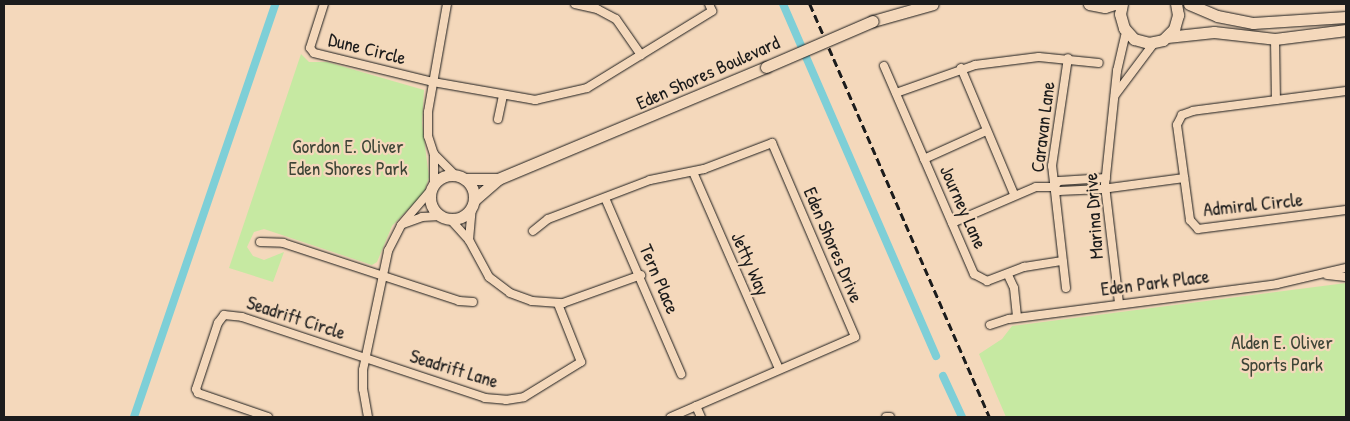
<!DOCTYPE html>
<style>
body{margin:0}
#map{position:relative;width:1350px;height:421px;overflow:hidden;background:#f4d8bb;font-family:"Patrick Hand",sans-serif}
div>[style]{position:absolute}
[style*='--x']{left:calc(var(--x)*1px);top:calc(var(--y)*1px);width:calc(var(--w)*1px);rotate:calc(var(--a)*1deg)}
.green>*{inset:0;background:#c6e9a2}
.canal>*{height:8px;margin:-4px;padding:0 4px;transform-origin:4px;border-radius:4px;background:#7ecfd7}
.roads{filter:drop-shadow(0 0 1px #1c1c1c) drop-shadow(0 0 1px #1c1c1c)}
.street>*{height:8px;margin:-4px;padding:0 4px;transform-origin:4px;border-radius:4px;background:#f4d8bb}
.secondary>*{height:11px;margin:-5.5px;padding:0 5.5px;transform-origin:5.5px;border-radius:5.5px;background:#f4d8bb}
.secondary>.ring{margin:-5.5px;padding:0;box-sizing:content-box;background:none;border:11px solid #f4d8bb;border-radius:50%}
.rail>*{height:2.5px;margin-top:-1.25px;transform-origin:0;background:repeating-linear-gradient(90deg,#1c1c1c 0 8px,transparent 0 12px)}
.bridges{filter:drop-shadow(0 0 1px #1c1c1c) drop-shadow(0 0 1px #1c1c1c)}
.secondary-bridge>*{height:11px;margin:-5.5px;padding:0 5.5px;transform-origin:5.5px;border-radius:5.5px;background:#f4d8bb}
span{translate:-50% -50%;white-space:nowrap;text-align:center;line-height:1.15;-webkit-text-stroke:4.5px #f4d8bb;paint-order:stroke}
.street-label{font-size:19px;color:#1c1c1c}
.park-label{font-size:19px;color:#3e4537}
.frame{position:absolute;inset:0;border:5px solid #1c1c1c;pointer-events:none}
</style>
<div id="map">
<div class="green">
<div style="clip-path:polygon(301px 54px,309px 62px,327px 62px,424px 90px,422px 123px,429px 177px,424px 193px,392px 226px,377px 262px,372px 265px,264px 229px,254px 232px,247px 247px,253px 256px,264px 260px,284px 252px,273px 282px,229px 268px)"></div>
<div style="clip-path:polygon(1346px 283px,1346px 417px,1006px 417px,979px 354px,1002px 339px,1012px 326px)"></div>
</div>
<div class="canal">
<div style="--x:783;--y:4;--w:384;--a:66.5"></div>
<div style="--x:943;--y:376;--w:45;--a:65.1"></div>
<div style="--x:134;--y:417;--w:436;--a:-71.1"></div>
</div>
<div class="roads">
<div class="street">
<div style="--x:324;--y:4;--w:46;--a:107.7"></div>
<div style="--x:310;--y:48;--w:6;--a:51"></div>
<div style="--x:314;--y:53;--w:122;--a:13.7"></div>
<div style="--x:433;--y:82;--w:104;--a:10"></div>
<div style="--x:535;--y:100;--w:53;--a:-13"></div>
<div style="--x:587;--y:88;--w:147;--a:-31.6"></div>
<div style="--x:712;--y:11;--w:8;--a:-113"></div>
<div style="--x:447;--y:4;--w:110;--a:100"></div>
<div style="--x:428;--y:112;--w:24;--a:90"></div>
<div style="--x:428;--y:136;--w:19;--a:72"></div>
<div style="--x:434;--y:154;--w:30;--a:45"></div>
<div style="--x:575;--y:4;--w:23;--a:13"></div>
<div style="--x:597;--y:9;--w:21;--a:28"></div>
<div style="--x:616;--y:19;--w:44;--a:55.2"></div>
<div style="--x:1275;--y:39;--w:61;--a:89.1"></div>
<div style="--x:884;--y:66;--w:227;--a:66.6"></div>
<div style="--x:974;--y:274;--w:15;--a:28"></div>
<div style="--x:987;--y:281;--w:40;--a:-21"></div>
<div style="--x:1024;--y:267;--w:39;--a:-9"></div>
<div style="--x:961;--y:68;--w:137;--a:67.2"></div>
<div style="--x:1346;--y:91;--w:154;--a:172.6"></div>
<div style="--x:1193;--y:111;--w:12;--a:160"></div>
<div style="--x:1182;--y:115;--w:11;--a:117"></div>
<div style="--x:1177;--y:125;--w:96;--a:82.2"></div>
<div style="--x:1190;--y:220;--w:12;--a:48"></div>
<div style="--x:1198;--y:229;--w:149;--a:-7.3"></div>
<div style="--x:896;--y:93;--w:84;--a:-19.5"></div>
<div style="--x:975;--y:65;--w:64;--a:-7.1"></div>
<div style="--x:1039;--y:57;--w:60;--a:5.7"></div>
<div style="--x:1115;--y:95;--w:65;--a:-53.1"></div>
<div style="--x:498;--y:119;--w:24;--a:-78"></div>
<div style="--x:434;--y:154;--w:29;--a:90"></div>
<div style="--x:924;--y:159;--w:68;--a:-24.3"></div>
<div style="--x:693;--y:172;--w:215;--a:66.4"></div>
<div style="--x:1053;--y:187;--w:8;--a:-45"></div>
<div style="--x:1059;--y:181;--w:47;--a:-3.7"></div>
<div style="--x:605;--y:198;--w:192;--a:66.6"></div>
<div style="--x:451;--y:220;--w:27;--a:48"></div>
<div style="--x:469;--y:240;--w:42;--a:61.6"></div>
<div style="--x:489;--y:277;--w:26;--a:37"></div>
<div style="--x:510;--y:293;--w:23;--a:20"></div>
<div style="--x:532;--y:301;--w:31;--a:4"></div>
<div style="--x:563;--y:303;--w:83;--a:-19.7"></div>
<div style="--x:952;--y:223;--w:91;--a:-23.2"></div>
<div style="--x:1036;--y:187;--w:17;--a:0"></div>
<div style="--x:1053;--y:187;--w:7;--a:34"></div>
<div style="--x:1059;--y:191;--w:43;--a:-2.7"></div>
<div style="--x:1102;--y:189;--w:83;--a:-7.6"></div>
<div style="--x:403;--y:224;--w:20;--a:-20"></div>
<div style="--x:422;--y:217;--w:18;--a:-3"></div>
<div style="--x:533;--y:231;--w:19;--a:-39"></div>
<div style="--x:548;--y:219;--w:109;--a:-20.9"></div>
<div style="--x:650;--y:180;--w:55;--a:-11.5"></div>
<div style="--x:704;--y:169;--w:73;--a:-20.9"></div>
<div style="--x:772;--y:143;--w:211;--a:66.8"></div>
<div style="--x:855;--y:337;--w:201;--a:156.5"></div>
<div style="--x:469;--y:240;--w:33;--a:-85"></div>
<div style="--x:260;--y:242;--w:23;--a:2"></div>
<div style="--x:283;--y:243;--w:185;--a:18.2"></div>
<div style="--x:459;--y:301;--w:14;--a:4"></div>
<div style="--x:1008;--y:275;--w:14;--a:65"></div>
<div style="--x:1014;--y:288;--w:29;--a:84"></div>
<div style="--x:1327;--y:275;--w:19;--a:6"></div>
<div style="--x:1066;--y:288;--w:123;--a:-96.5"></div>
<div style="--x:1052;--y:166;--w:109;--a:-81.6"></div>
<div style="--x:1119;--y:303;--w:119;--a:-96.8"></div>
<div style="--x:1105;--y:185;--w:115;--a:-84"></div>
<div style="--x:1117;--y:71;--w:39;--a:-77"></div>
<div style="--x:990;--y:325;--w:20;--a:-18"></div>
<div style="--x:1009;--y:319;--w:270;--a:-7.4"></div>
<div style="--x:1277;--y:284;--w:71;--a:-13.1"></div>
<div style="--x:696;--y:406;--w:12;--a:66"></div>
<div style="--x:268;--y:417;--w:74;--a:-161.1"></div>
<div style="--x:198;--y:393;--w:4;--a:-117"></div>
<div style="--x:196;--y:389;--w:70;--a:-71.6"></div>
<div style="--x:218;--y:323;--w:10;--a:-53"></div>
<div style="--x:224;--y:315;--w:18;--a:6"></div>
<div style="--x:242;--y:317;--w:256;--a:18.4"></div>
<div style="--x:485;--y:398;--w:21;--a:5"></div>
<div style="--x:506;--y:400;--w:18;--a:-9"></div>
<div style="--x:524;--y:397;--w:67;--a:-31.6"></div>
<div style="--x:581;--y:362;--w:62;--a:-111.6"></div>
<div style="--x:368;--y:417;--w:28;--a:-100"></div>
<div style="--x:363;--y:389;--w:19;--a:-90"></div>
<div style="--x:363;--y:370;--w:122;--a:-78.1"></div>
<div style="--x:388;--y:251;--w:29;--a:-63"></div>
<div style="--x:401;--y:225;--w:45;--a:-49.5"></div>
<div style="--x:886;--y:417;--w:4;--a:0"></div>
</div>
<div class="secondary">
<div style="--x:1089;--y:4;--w:16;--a:11"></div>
<div style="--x:1105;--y:7;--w:9;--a:-18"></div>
<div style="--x:1122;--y:4;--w:10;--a:101"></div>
<div style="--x:1120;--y:14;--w:15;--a:74"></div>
<div style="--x:1124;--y:28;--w:15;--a:48"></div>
<div style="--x:1134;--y:39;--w:16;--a:15"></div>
<div style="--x:1149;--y:43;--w:14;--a:-12"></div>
<div style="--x:1163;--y:40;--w:16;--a:-45"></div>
<div style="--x:1174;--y:29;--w:15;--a:-74"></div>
<div style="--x:1178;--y:15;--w:11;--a:-100"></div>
<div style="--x:1189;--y:4;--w:30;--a:23"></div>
<div style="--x:1217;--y:16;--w:37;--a:11"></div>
<div style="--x:1253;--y:23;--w:93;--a:-3.7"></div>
<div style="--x:873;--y:21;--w:62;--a:-15.8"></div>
<div style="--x:1167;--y:37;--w:47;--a:-6.1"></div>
<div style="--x:1214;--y:32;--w:61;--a:6.5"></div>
<div style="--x:1275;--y:39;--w:72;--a:-7.2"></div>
<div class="ring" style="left:430px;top:175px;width:33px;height:33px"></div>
<div style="--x:465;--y:179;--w:33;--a:0"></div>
<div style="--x:474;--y:200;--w:32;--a:-41"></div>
<div style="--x:498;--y:179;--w:290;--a:-22.7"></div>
</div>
</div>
<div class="rail">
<div style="--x:810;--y:4;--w:451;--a:66.5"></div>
</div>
<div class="bridges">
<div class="secondary-bridge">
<div style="--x:766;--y:67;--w:116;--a:-23.3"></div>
</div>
</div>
<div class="street-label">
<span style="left:367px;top:49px;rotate:14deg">Dune Circle</span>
<span style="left:708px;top:73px;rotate:-24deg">Eden Shores Boulevard</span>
<span style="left:1043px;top:127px;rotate:-83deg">Caravan Lane</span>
<span style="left:1253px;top:205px;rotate:-6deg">Admiral Circle</span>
<span style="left:963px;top:207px;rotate:66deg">Journey Lane</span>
<span style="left:1094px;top:216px;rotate:-94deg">Marina Drive</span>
<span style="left:833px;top:245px;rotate:67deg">Eden Shores Drive</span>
<span style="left:750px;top:264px;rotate:66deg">Jetty Way</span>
<span style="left:659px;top:279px;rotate:67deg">Tern Place</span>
<span style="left:1155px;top:283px;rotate:-7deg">Eden Park Place</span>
<span style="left:296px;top:318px;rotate:18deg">Seadrift Circle</span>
<span style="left:454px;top:369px;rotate:17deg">Seadrift Lane</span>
</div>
<div class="park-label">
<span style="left:348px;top:158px">Gordon E. Oliver<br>Eden Shores Park</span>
<span style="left:1282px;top:354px">Alden E. Oliver<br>Sports Park</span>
</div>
<div class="frame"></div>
</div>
